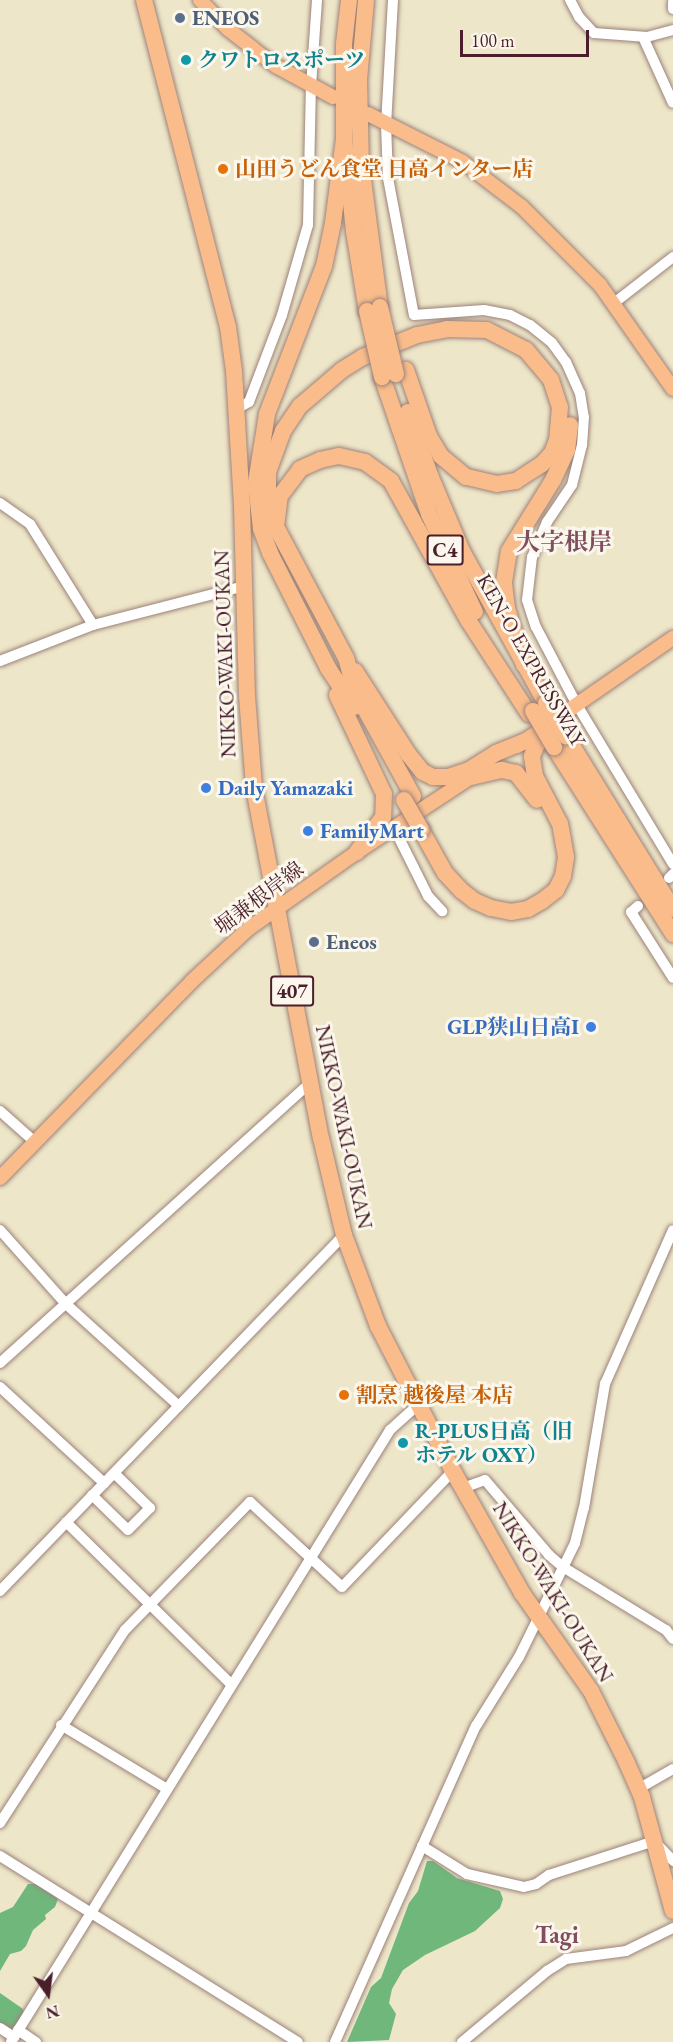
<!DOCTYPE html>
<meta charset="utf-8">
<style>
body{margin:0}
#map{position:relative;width:673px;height:2042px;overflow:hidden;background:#eee6c9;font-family:"EB Garamond","Noto Serif JP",serif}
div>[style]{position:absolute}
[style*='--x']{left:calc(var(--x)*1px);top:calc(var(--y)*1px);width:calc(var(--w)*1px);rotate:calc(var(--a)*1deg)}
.forest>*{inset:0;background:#70b77c}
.roads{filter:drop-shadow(0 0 2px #9c827a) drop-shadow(0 0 2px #9c827a)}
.minor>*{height:10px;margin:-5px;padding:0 5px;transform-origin:5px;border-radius:5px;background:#fff}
.major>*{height:14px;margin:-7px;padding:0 7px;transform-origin:7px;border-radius:7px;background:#f9bc8a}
.highway>*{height:16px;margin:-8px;padding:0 8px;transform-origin:8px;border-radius:8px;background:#f9bc8a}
.bridges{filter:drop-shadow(0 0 2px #9c827a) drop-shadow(0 0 2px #9c827a)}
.highway-bridge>*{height:16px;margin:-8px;padding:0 8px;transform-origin:8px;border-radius:8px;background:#f9bc8a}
.dots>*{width:16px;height:16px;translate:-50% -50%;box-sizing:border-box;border:3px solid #fbf7ec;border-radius:50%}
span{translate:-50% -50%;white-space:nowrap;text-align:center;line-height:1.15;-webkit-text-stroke:6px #fbf7ec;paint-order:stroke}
.shield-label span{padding:2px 4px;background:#fbf7ec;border:2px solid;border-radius:4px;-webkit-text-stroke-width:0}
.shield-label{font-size:20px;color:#4a1f2b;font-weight:700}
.service-label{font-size:21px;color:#4e5e75;font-weight:700}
.left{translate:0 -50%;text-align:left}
.culture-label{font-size:21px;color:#0d838f;font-weight:700}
.food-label{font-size:21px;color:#c56008;font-weight:700}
.street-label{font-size:21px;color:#4a1f2b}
.shop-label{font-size:21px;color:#366cbe;font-weight:700}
.right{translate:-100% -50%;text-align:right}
.quarter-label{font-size:24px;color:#814e5e;font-weight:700}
.north{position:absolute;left:18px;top:1964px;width:60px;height:60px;-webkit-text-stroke:4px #fbf7ec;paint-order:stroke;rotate:166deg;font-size:16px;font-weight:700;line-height:24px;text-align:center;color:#4a1f2b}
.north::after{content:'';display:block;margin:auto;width:21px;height:27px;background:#4a1f2b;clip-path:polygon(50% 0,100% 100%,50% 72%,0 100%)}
.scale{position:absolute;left:460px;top:30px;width:129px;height:27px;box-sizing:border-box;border:3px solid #4a1f2b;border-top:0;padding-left:8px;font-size:18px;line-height:21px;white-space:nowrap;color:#4a1f2b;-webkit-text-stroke:4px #fbf7ec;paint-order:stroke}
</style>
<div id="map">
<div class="forest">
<div style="clip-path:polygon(427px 1861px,433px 1861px,457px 1878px,500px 1891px,503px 1899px,500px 1908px,475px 1931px,425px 1955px,403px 1970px,392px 1989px,389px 2003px,396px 2014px,389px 2040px,347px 2042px,371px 1987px,381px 1978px,409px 1903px,418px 1891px)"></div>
<div style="clip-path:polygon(28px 1884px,38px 1884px,58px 1899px,55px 1907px,45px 1915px,46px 1919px,33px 1930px,26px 1946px,21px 1951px,10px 1954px,0 1971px,0 1913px,13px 1907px)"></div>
<div style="clip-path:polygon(0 1993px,23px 2009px,24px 2014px,11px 2030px,0 2023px)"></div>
</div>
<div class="roads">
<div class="minor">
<div style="--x:393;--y:0;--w:124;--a:93.2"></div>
<div style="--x:386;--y:124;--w:54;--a:87.9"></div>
<div style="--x:388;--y:178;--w:139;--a:79.3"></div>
<div style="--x:414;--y:315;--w:70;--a:-4.1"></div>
<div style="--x:484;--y:310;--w:26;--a:11"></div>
<div style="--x:510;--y:315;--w:22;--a:27"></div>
<div style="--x:530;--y:325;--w:28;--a:39"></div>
<div style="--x:552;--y:343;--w:24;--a:54"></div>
<div style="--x:566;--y:362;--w:34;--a:66"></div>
<div style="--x:580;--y:393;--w:24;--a:81"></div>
<div style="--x:584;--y:417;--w:28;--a:94"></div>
<div style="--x:582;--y:445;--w:41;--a:104"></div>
<div style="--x:572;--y:485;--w:45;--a:124"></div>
<div style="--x:547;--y:522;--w:38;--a:113"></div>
<div style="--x:532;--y:557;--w:43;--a:96.6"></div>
<div style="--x:527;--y:600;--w:28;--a:72"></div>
<div style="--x:536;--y:627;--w:88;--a:62.3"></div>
<div style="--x:577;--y:705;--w:186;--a:58.9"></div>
<div style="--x:570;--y:0;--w:19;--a:62"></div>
<div style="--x:579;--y:17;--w:22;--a:47"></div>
<div style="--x:594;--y:33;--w:53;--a:4.3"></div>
<div style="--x:647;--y:37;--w:27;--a:-15"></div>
<div style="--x:673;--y:2;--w:7;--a:90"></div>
<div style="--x:643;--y:37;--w:72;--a:65.6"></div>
<div style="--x:614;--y:303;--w:75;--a:-37.9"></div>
<div style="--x:235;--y:410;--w:16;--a:-30"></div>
<div style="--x:249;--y:402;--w:93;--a:-69.2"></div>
<div style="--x:282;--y:315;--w:94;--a:-73.9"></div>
<div style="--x:308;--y:225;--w:139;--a:-88.8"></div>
<div style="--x:311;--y:86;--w:86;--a:-86"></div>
<div style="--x:0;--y:503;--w:37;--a:35"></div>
<div style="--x:30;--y:524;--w:119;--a:58"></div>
<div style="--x:0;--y:661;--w:100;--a:-21.2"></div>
<div style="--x:93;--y:625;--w:157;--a:-14.4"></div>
<div style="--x:394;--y:828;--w:76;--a:63.4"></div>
<div style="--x:428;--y:896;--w:21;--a:47"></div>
<div style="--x:669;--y:878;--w:6;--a:-45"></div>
<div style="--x:638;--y:906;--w:9;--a:139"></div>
<div style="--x:631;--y:912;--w:78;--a:57.5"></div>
<div style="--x:0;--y:1111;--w:47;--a:41.5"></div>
<div style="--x:0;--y:1230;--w:99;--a:48.3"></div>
<div style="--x:66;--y:1304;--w:152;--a:42.1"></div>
<div style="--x:0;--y:1363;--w:419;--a:-42.1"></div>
<div style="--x:0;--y:1387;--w:142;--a:42.7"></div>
<div style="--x:463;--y:1488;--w:23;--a:-20"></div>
<div style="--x:485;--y:1480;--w:99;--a:49.5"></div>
<div style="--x:549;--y:1555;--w:18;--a:41"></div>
<div style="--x:563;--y:1567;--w:121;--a:31.5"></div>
<div style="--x:666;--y:1630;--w:11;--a:52"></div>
<div style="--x:92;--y:1495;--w:50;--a:44.2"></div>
<div style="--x:128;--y:1530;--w:31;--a:-45"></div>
<div style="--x:150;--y:1508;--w:50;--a:-135.8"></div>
<div style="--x:66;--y:1522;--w:231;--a:44.5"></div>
<div style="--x:0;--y:1591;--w:495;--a:-46"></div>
<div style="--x:61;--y:1725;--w:124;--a:31.1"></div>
<div style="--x:638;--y:1789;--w:40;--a:-29.7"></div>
<div style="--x:0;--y:1823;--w:230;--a:-57.1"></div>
<div style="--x:125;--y:1630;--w:179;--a:-45.7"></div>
<div style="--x:250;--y:1502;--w:125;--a:42.7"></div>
<div style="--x:342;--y:1587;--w:161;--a:-46.3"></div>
<div style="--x:422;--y:1846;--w:53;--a:31.9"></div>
<div style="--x:467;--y:1874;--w:58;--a:12.8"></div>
<div style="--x:524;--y:1887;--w:12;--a:-14"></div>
<div style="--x:536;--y:1884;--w:16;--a:-35"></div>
<div style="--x:549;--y:1875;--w:110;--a:-17.9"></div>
<div style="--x:654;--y:1841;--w:28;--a:46"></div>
<div style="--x:0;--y:1856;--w:351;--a:32"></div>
<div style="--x:0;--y:2028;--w:17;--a:33"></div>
<div style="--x:18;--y:2030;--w:22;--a:34"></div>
<div style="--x:11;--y:2042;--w:720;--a:-58.23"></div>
<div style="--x:390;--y:1430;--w:39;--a:-42"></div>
<div style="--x:335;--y:2042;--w:346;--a:-66"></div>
<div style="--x:476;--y:1726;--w:81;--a:-58.1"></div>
<div style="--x:519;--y:1657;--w:127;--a:-63.8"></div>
<div style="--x:575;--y:1543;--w:36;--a:-76"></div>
<div style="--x:584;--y:1508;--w:126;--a:-80.4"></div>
<div style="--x:605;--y:1384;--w:168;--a:-66.2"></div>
<div style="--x:462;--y:2042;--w:111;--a:-39.9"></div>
<div style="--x:547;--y:1971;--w:22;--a:-32"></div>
<div style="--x:566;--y:1959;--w:61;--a:-7.6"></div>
<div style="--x:626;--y:1951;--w:52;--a:-26.1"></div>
</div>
<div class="major">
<div style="--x:200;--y:0;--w:40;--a:46"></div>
<div style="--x:228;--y:29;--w:31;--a:38"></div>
<div style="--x:252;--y:48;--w:30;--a:37"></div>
<div style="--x:276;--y:66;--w:65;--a:28.5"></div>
<div style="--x:368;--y:114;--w:106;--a:26.8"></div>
<div style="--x:463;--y:162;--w:74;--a:37.3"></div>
<div style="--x:522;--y:207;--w:110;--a:45"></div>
<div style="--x:600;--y:285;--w:127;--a:54.9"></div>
<div style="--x:517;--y:746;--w:190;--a:-34.7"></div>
<div style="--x:0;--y:1178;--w:275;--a:-45.7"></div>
<div style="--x:192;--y:981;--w:76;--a:-42.9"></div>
<div style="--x:248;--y:929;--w:133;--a:-35.2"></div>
<div style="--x:357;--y:852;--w:146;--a:-33.3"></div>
</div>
<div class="highway">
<div style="--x:144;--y:0;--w:338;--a:75.6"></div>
<div style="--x:228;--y:327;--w:44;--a:82.2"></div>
<div style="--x:234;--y:371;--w:135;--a:86.6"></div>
<div style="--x:242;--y:506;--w:190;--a:88.5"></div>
<div style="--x:247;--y:696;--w:92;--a:85.6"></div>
<div style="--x:254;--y:788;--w:356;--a:79.2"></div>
<div style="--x:321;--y:1138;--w:100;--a:76.7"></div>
<div style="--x:344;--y:1235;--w:97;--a:69.5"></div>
<div style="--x:378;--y:1326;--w:163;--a:62.7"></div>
<div style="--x:453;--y:1471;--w:140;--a:60.5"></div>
<div style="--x:522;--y:1593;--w:120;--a:54.9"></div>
<div style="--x:591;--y:1691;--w:78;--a:63.4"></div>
<div style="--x:626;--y:1761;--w:39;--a:66"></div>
<div style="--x:642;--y:1797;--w:118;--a:74.8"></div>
<div style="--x:349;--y:0;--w:44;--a:96.5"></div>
<div style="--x:344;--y:44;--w:95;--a:90"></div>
<div style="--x:344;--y:139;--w:93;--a:83.8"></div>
<div style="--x:354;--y:231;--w:81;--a:80.8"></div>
<div style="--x:366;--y:0;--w:80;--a:95"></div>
<div style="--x:359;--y:80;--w:85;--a:88.7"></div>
<div style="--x:361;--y:165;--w:143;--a:82.4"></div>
<div style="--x:344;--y:139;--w:85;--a:97.5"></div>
<div style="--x:333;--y:223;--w:44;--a:101.8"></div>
<div style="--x:324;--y:266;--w:159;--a:111.1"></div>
<div style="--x:267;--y:414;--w:70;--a:99.1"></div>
<div style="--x:256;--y:483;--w:46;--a:83.8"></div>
<div style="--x:261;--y:529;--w:26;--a:69"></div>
<div style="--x:270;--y:553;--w:129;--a:63.2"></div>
<div style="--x:328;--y:668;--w:47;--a:56.3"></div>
<div style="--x:382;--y:377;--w:145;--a:71.1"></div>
<div style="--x:429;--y:514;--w:108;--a:64.9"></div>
<div style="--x:408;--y:412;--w:67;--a:70.8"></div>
<div style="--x:430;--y:475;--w:82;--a:67.2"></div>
<div style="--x:462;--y:551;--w:174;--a:61.1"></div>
<div style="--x:274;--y:521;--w:18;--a:-109"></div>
<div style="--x:268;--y:504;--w:32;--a:-90"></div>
<div style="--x:268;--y:472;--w:44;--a:-69.9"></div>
<div style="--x:283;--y:431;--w:30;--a:-56"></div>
<div style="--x:300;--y:406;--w:55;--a:-40.6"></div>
<div style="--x:342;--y:370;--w:25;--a:-32"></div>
<div style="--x:363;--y:357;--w:58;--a:-22.2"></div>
<div style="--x:417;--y:335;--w:31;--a:-11"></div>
<div style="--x:447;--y:329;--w:40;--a:1.4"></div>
<div style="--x:487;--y:330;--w:44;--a:27.1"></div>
<div style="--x:526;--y:350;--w:39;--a:50"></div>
<div style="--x:551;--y:380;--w:28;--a:72"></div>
<div style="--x:560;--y:407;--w:33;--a:95"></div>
<div style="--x:557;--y:440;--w:14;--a:111"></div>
<div style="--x:552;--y:453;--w:15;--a:132"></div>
<div style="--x:542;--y:464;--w:31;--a:147"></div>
<div style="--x:516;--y:481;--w:19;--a:171"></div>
<div style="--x:497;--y:484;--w:32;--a:-167"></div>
<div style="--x:466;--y:477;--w:33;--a:-140"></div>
<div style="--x:441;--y:456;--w:23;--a:-121"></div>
<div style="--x:429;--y:436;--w:70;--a:-109.2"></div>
<div style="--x:524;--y:665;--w:59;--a:-106.6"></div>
<div style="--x:507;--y:608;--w:26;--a:-97"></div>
<div style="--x:504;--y:582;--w:31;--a:-81"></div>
<div style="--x:509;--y:551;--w:84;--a:-58.2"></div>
<div style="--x:553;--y:480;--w:33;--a:-65"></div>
<div style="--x:567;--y:450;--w:25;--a:-83"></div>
<div style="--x:355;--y:671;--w:100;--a:57.3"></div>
<div style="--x:409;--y:755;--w:22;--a:51"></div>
<div style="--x:423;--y:772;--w:11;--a:27"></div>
<div style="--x:433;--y:777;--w:15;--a:0"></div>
<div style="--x:448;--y:777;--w:22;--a:-18"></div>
<div style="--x:469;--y:770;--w:32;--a:-32"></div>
<div style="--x:496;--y:753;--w:31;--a:-22"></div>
<div style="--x:337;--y:695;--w:110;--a:64.6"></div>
<div style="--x:384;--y:794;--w:23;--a:92"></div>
<div style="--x:383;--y:817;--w:44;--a:126.6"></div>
<div style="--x:566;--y:736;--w:203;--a:58.3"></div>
<div style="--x:554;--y:747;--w:222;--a:57.5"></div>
<div style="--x:471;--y:777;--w:32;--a:-13"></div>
<div style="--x:502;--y:770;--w:14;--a:12"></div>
<div style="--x:516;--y:773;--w:34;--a:52"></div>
<div style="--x:413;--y:796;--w:120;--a:-118.9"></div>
<div style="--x:355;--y:691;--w:34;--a:-105"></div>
<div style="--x:346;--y:658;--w:149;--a:-118.1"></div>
<div style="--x:276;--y:527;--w:31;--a:-83"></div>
<div style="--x:280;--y:496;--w:34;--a:-53"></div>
<div style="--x:300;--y:469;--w:22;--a:-24"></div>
<div style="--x:320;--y:460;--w:19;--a:-12"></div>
<div style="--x:339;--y:456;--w:27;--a:13"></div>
<div style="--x:365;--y:462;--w:32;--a:36"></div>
<div style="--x:391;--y:481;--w:159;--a:61"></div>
<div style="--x:468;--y:620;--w:112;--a:57"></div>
<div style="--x:421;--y:830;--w:49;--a:60.8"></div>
<div style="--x:445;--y:873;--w:25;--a:47"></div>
<div style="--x:462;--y:891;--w:16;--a:38"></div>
<div style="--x:475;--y:901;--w:17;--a:24"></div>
<div style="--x:491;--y:908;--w:20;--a:11"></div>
<div style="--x:511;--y:912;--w:17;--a:-10"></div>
<div style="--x:528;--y:909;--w:16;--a:-30"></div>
<div style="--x:542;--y:901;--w:18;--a:-38"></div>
<div style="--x:556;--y:890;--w:16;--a:-63"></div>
<div style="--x:563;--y:876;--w:19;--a:-81"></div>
<div style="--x:566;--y:857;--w:34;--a:-100"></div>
<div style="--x:560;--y:824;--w:54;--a:-117.5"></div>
<div style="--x:535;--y:776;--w:20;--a:-99"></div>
<div style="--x:532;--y:756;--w:13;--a:-67"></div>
<div style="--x:537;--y:744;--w:45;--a:-46.8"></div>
</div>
</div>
<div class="bridges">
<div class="highway-bridge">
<div style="--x:380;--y:307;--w:69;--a:76.6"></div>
<div style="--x:367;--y:311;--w:68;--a:77.2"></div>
<div style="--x:546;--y:703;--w:39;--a:59"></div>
<div style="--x:533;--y:711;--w:42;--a:59.7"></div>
<div style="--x:404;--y:800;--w:34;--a:60"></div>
</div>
</div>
<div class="dots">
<div style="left:180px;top:18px;background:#5c6f8a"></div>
<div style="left:186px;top:60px;background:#0f9aa8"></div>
<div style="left:223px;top:169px;background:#e8710a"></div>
<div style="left:206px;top:788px;background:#3f7fe0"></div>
<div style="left:308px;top:831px;background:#3f7fe0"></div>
<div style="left:314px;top:942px;background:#5c6f8a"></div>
<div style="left:591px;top:1027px;background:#3f7fe0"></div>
<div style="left:344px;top:1395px;background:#e8710a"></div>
<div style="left:403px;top:1443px;background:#0f9aa8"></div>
</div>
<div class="shield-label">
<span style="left:445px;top:550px">C4</span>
<span style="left:292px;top:991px">407</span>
</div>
<div class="service-label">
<span class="left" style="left:192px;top:18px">ENEOS</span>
<span class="left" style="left:326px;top:942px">Eneos</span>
</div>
<div class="culture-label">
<span class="left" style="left:198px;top:60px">クワトロスポーツ</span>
<span class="left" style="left:415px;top:1443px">R-PLUS日高（旧<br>ホテル OXY）</span>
</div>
<div class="food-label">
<span class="left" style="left:235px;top:169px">山田うどん食堂 日高インター店</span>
<span class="left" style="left:356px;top:1395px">割烹 越後屋 本店</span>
</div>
<div class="street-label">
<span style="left:225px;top:654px;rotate:-92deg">NIKKO-WAKI-OUKAN</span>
<span style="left:531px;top:660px;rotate:60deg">KEN-O EXPRESSWAY</span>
<span style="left:259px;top:898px;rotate:-37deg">堀兼根岸線</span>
<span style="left:344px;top:1127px;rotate:78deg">NIKKO-WAKI-OUKAN</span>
<span style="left:553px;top:1592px;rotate:58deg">NIKKO-WAKI-OUKAN</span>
</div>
<div class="shop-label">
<span class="left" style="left:218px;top:788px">Daily Yamazaki</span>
<span class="left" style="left:320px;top:831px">FamilyMart</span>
<span class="right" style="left:579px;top:1027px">GLP狭山日高Ⅰ</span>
</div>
<div class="quarter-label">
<span style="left:564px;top:542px">大字根岸</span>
<span style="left:557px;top:1935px">Tagi</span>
</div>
<div class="north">N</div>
<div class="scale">100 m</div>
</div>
